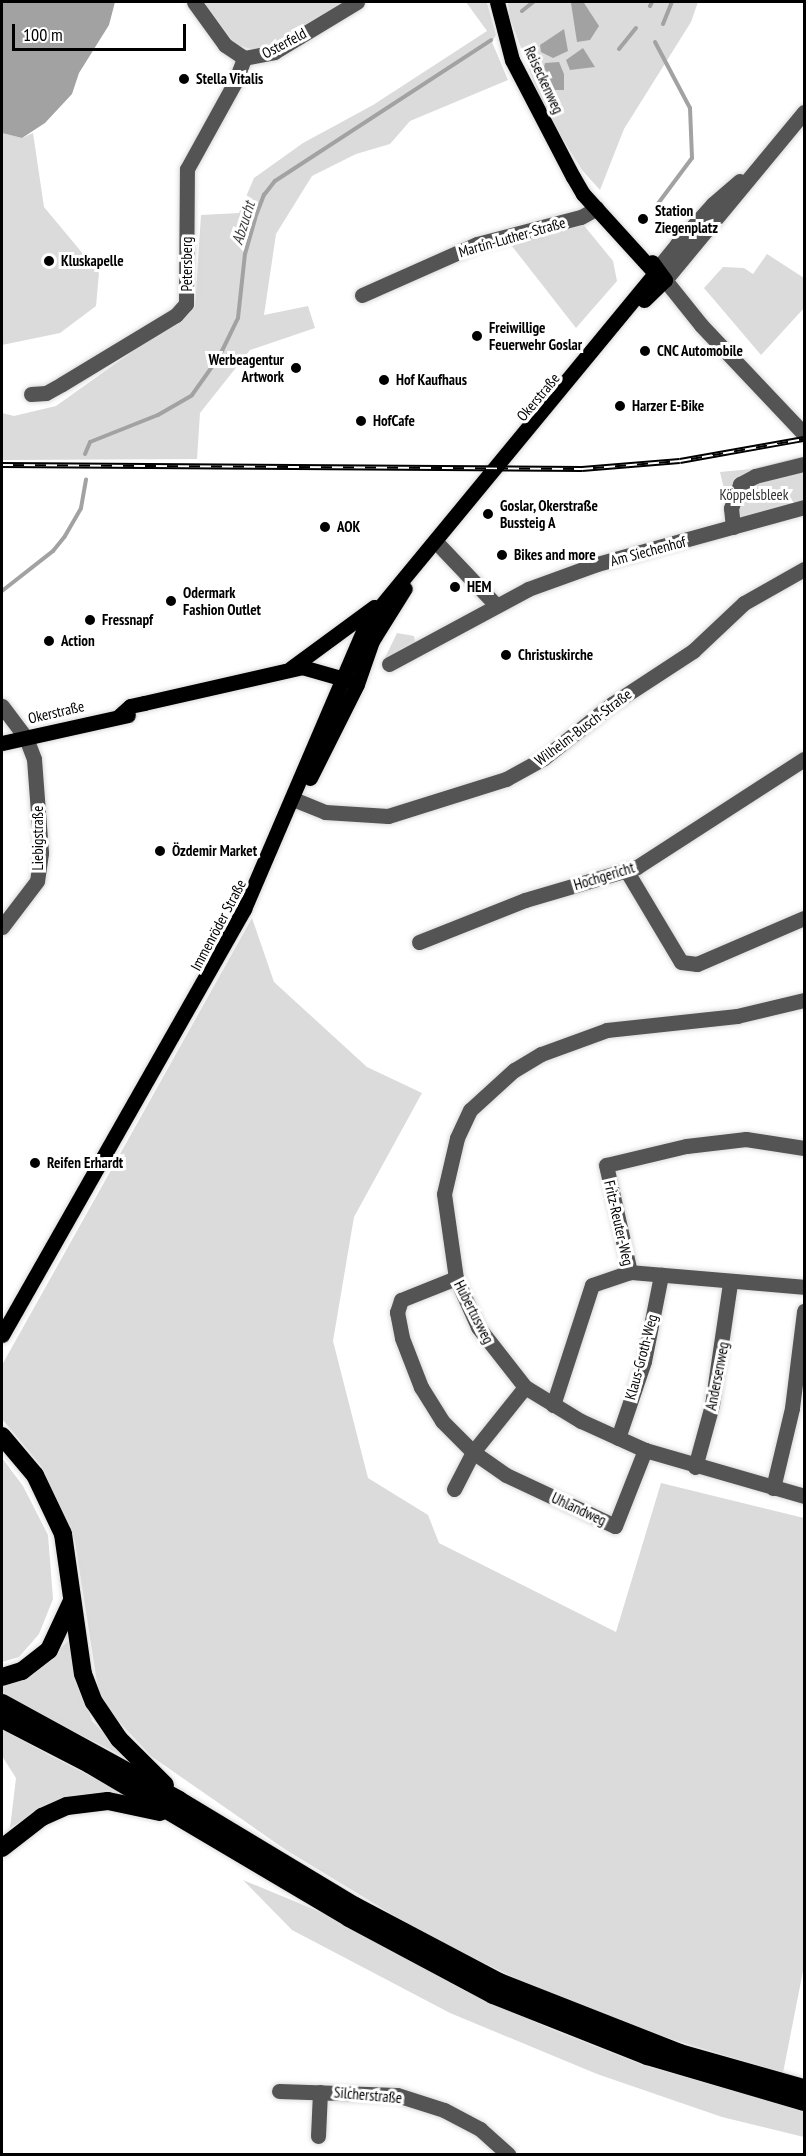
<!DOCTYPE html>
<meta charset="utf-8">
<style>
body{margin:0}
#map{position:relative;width:806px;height:2156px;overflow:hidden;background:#fff;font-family:"PT Sans Narrow",sans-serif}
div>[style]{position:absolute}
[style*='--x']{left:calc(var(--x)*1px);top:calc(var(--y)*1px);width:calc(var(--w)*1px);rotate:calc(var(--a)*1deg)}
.green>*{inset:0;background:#dbdbdb}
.water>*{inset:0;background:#a2a2a2}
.stream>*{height:4px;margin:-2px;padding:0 2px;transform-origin:2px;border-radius:2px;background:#a2a2a2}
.roads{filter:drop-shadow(0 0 2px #dbdbdb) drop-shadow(0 0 2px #dbdbdb)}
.minor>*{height:15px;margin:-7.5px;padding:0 7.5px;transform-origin:7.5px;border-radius:7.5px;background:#545454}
.major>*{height:15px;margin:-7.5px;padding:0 7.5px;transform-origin:7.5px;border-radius:7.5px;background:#000}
.highway>*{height:18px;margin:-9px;padding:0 9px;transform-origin:9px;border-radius:9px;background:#000}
.rail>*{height:6px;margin-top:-3px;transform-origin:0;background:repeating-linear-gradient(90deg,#fff 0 11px,#000 0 22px);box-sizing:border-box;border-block:2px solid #000}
.dots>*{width:16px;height:16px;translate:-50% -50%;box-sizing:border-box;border:3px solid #fff;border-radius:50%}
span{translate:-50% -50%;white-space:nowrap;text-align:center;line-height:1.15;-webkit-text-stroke:6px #fff;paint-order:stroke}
.street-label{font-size:15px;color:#000}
.poi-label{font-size:15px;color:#000;font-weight:700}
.left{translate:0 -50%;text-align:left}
.right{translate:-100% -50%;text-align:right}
.park-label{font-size:15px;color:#323232}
.water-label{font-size:16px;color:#434343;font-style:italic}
.frame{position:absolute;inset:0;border:3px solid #000;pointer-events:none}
.scale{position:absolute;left:12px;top:24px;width:174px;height:27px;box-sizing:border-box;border:3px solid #000;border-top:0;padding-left:8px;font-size:18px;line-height:21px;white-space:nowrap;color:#000;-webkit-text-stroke:4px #fff;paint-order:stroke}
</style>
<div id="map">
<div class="green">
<div style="clip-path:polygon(203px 2px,344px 2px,276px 45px,254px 50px,235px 44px)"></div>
<div style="clip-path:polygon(466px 2px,487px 3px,496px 35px,492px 42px,508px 80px,410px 121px,390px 144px,356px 154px,312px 176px,276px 234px,264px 315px,308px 306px,315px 328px,250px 350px,200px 413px,197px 459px,2px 460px,2px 413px,14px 416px,56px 406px,195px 307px,201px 215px,239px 213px,254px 178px,303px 143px,373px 105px,487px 31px)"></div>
<div style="clip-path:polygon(508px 2px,698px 2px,691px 22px,624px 129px,600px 190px,582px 170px,544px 109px,509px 16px)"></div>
<div style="clip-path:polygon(2px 133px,22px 138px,33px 133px,44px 207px,99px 273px,96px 306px,60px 333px,2px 345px)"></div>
<div style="clip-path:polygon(582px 223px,613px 261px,617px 281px,576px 328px,508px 241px)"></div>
<div style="clip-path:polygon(767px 254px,804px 278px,804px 308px,761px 355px,704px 288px,723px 267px,744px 268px,753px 274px)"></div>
<div style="clip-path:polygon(798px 457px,804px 458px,804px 507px,733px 527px,720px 472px,752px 469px)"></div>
<div style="clip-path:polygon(397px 633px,414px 636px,415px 642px,382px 664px)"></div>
<div style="clip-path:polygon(252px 918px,274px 982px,367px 1067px,422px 1093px,354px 1217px,333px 1341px,368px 1478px,428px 1515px,439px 1543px,616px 1632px,661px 1483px,804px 1518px,804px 1966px,783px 2073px,592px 2015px,426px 1935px,286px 1850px,151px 1756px,111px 1713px,98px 1689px,75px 1542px,42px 1467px,2px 1419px,2px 1365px)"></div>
<div style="clip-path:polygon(2px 1458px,23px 1486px,48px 1535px,53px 1599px,39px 1634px,19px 1657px,2px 1662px)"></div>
<div style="clip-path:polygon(68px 1641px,92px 1721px,131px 1760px,2px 1696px,2px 1681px,37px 1671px)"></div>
<div style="clip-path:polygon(2px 1729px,49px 1755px,135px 1799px,44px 1808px,10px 1828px,16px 1778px,2px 1756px)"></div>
<div style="clip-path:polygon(243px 1880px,330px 1916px,461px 1989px,551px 2029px,643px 2065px,804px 2111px,804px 2137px,722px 2117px,597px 2074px,450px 2013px,292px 1930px)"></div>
</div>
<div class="water">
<div style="clip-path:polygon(2px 2px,115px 2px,109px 25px,79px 73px,72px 94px,45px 123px,22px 138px,2px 133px)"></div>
<div style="clip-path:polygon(571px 3px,584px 3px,599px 26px,590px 40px,577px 42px)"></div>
<div style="clip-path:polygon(564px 29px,568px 51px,553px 58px,541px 52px,540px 45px)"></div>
<div style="clip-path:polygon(583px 48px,595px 67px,570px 70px,566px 60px)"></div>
<div style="clip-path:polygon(559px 62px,564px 74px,564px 90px,547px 90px,543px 72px,545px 63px)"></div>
</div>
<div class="stream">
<div style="--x:650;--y:6;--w:4;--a:-63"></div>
<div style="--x:522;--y:11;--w:14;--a:-39"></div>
<div style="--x:663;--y:24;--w:24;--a:-68"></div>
<div style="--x:655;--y:42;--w:75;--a:62.1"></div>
<div style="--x:690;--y:108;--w:50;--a:87.7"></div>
<div style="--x:692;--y:158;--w:59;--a:126.7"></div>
<div style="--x:619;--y:49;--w:27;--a:-51"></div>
<div style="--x:85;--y:454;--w:13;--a:-67"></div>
<div style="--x:90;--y:442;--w:73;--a:-21.7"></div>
<div style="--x:158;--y:415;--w:39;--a:-30"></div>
<div style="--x:192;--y:395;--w:47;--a:-54.6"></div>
<div style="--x:219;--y:357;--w:43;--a:-64"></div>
<div style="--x:238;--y:318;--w:64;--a:-83.8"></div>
<div style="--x:245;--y:254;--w:37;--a:-74"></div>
<div style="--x:255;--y:218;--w:25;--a:-69"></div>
<div style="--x:264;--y:195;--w:18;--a:-52"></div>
<div style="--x:275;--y:181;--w:258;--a:-33.1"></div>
<div style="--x:2;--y:591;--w:65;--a:-38.1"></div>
<div style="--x:53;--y:551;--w:19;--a:-51"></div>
<div style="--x:65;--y:536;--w:32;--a:-60"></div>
<div style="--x:81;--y:508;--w:29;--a:-80"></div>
</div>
<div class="roads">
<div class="minor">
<div style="--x:194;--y:2;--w:53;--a:54.2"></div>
<div style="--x:225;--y:45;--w:23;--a:34"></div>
<div style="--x:244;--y:58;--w:31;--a:-11"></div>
<div style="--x:274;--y:52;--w:97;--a:-31.1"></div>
<div style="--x:804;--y:112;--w:218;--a:129.6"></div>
<div style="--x:665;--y:280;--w:58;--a:51.3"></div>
<div style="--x:701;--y:325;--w:150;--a:46.6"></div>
<div style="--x:658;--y:279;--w:10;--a:-96"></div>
<div style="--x:657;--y:269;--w:32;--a:-51"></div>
<div style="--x:677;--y:244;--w:54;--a:-48"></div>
<div style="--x:713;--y:204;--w:35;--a:-41"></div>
<div style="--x:362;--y:295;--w:126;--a:-23.9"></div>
<div style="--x:477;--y:244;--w:107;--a:-14.6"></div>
<div style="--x:581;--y:217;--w:18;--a:-29"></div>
<div style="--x:31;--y:394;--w:15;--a:-4"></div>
<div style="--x:46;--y:393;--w:18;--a:-29"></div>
<div style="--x:62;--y:384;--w:133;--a:-31.2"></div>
<div style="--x:176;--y:315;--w:15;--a:-48"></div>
<div style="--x:186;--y:304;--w:135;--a:-89.6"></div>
<div style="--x:187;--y:169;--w:99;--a:-61.1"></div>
<div style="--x:235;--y:82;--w:26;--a:-69"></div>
<div style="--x:733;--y:527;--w:19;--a:-96"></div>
<div style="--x:731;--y:508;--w:26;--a:-69"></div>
<div style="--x:740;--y:484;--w:17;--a:-28"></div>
<div style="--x:755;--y:476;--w:50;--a:-13.8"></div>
<div style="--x:438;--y:544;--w:83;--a:46.5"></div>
<div style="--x:389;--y:664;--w:158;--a:-28.3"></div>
<div style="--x:528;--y:589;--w:73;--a:-19.9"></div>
<div style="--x:597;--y:564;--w:215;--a:-15.4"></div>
<div style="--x:2;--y:706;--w:40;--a:53"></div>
<div style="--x:26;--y:738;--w:22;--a:69"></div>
<div style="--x:34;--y:759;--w:94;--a:85.7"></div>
<div style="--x:41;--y:853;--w:28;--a:98"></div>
<div style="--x:37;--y:881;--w:58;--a:127.3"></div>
<div style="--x:298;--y:801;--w:29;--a:22"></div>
<div style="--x:325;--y:812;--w:63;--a:3.6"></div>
<div style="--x:388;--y:816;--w:124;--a:-17.4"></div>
<div style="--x:506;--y:779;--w:43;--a:-28.9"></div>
<div style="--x:544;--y:758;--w:87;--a:-38.5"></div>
<div style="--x:612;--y:704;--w:97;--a:-33.2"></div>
<div style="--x:693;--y:651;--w:70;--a:-43.3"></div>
<div style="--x:744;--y:603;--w:69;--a:-29.5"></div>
<div style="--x:626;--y:870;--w:107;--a:59.1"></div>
<div style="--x:681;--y:962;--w:16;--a:7"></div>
<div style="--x:697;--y:964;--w:116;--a:-23.3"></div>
<div style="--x:419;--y:942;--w:114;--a:-21.6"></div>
<div style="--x:525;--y:900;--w:117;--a:-16.4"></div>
<div style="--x:637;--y:867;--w:199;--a:-32.9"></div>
<div style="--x:804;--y:1000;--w:69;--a:166.6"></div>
<div style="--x:737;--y:1016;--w:131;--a:173.9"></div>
<div style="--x:607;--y:1030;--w:70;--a:160"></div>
<div style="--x:541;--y:1054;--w:31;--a:149"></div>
<div style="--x:514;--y:1070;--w:59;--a:137.7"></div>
<div style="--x:470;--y:1110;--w:31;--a:115"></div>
<div style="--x:457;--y:1138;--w:57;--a:103.1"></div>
<div style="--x:444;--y:1194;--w:85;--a:81.9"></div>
<div style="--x:456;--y:1278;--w:54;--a:65.8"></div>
<div style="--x:478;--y:1327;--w:76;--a:51.9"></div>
<div style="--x:525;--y:1387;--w:66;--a:31.3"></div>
<div style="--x:581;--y:1421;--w:70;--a:24.4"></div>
<div style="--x:645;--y:1450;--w:166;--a:16.1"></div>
<div style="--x:804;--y:1148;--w:59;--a:-171.2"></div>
<div style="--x:746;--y:1139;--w:60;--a:173.3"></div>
<div style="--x:686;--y:1146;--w:82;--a:166.6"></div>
<div style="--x:606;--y:1165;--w:110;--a:77.4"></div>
<div style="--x:630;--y:1272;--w:175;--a:4.9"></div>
<div style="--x:456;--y:1278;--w:59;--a:158.2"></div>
<div style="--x:401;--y:1300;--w:13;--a:108"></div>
<div style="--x:397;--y:1312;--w:26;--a:79"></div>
<div style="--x:402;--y:1338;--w:53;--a:68.8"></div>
<div style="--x:421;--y:1387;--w:40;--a:58"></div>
<div style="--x:442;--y:1421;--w:44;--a:45"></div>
<div style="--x:473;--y:1452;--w:40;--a:34.9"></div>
<div style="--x:506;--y:1475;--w:120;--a:25.1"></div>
<div style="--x:615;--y:1526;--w:82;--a:-68.5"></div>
<div style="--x:553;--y:1405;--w:126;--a:-72"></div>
<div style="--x:592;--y:1285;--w:40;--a:-18.9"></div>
<div style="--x:618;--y:1438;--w:81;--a:-71.3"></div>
<div style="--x:644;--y:1361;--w:88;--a:-78.8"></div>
<div style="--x:695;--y:1467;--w:64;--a:-74.7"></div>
<div style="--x:712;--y:1405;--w:123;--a:-81.6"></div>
<div style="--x:773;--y:1488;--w:82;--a:-76.6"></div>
<div style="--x:792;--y:1408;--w:98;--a:-82.9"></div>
<div style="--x:454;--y:1489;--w:42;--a:-62.8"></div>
<div style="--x:473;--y:1452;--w:83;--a:-51.3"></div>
<div style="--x:279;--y:2091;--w:118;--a:1.9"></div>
<div style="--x:397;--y:2095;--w:49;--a:17.7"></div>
<div style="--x:444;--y:2110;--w:41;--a:27.8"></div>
<div style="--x:480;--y:2129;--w:38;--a:42"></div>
<div style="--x:318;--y:2136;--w:44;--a:-87.4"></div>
</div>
<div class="major">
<div style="--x:644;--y:300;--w:29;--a:-44"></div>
<div style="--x:665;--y:280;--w:22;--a:-126"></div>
<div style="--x:291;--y:668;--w:103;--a:-36.3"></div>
<div style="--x:119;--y:716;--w:15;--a:-42"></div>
<div style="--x:130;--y:706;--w:14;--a:-12"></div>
<div style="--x:144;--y:703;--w:162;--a:-12.8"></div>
<div style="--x:302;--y:667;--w:51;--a:15.9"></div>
<div style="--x:2;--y:743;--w:129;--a:-12.5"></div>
<div style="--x:310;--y:778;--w:105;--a:-63.4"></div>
<div style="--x:357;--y:684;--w:46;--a:-70.8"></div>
<div style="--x:372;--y:641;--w:62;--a:-58.1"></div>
<div style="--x:2;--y:1335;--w:490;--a:-60.4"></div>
<div style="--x:244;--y:909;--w:310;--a:-66.8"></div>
<div style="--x:366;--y:624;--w:455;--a:-50.5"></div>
<div style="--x:655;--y:273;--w:107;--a:-132.3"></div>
<div style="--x:583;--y:194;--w:20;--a:-120"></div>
<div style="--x:573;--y:177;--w:132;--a:-117.5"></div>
<div style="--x:512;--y:60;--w:60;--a:-104.5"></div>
</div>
<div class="highway">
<div style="--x:2;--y:1436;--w:51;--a:49.8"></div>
<div style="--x:35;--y:1475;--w:65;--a:64.6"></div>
<div style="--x:63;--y:1534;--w:141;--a:81.9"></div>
<div style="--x:83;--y:1674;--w:30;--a:69"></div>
<div style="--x:94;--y:1702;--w:45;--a:56"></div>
<div style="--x:119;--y:1739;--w:65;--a:45"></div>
<div style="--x:2;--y:1677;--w:21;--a:-17"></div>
<div style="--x:22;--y:1671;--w:34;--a:-38"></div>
<div style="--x:49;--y:1650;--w:52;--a:-64.9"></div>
<div style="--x:2;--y:1703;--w:202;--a:28.7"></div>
<div style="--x:179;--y:1800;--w:205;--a:31.1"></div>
<div style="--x:355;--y:1906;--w:163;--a:27.8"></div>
<div style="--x:499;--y:1982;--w:194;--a:21.4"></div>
<div style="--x:680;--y:2053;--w:129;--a:15.8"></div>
<div style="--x:2;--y:1719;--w:98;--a:27.3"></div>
<div style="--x:89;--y:1764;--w:302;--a:30.6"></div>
<div style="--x:349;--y:1918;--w:163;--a:28.1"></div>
<div style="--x:493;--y:1995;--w:166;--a:21.6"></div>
<div style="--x:647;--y:2056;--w:164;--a:16.3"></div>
<div style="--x:2;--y:1848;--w:51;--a:-37.8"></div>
<div style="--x:42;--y:1817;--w:27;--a:-24"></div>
<div style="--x:67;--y:1806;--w:41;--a:-7"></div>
<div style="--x:108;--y:1801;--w:53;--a:11.9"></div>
</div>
</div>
<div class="rail">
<div style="--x:2;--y:465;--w:580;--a:0.4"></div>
<div style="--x:582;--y:469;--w:98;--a:-4.7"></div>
<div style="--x:680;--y:461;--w:126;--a:-10.1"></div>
</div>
<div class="dots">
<div style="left:184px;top:79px;background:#000"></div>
<div style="left:643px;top:219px;background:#000"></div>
<div style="left:49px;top:261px;background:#000"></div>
<div style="left:477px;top:336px;background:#000"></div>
<div style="left:645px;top:351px;background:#000"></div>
<div style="left:296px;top:368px;background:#000"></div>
<div style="left:384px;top:380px;background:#000"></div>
<div style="left:620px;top:406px;background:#000"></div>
<div style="left:361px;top:421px;background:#000"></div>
<div style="left:488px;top:514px;background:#000"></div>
<div style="left:325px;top:527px;background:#000"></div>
<div style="left:502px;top:555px;background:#000"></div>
<div style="left:455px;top:587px;background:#000"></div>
<div style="left:171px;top:601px;background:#000"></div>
<div style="left:90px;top:620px;background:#000"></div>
<div style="left:49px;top:641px;background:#000"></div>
<div style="left:506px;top:655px;background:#000"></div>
<div style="left:160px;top:851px;background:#000"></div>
<div style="left:35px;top:1163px;background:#000"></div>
</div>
<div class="street-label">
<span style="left:284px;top:43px;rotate:-28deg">Osterfeld</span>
<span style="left:544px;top:80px;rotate:65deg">Reiseckenweg</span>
<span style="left:512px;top:237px;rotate:-16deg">Martin-Luther-Straße</span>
<span style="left:187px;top:264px;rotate:-90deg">Petersberg</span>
<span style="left:538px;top:397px;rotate:-50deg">Okerstraße</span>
<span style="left:648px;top:551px;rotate:-15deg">Am Siechenhof</span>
<span style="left:56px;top:712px;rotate:-13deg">Okerstraße</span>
<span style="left:583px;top:727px;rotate:-37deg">Wilhelm-Busch-Straße</span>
<span style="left:38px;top:838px;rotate:-90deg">Liebigstraße</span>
<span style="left:604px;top:876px;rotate:-17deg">Hochgericht</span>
<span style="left:218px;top:925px;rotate:-62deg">Immenröder Straße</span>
<span style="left:619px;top:1223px;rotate:77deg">Fritz-Reuter-Weg</span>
<span style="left:474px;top:1312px;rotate:63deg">Hubertusweg</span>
<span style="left:641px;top:1357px;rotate:-75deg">Klaus-Groth-Weg</span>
<span style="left:717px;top:1376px;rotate:-79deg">Andersenweg</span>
<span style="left:579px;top:1509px;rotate:25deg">Uhlandweg</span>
<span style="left:368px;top:2095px;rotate:5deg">Silcherstraße</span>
</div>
<div class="poi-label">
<span class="left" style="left:196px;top:79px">Stella Vitalis</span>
<span class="left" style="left:655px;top:219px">Station<br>Ziegenplatz</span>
<span class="left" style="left:61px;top:261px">Kluskapelle</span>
<span class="left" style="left:489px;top:336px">Freiwillige<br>Feuerwehr Goslar</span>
<span class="left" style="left:657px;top:351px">CNC Automobile</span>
<span class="right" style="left:284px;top:368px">Werbeagentur<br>Artwork</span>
<span class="left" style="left:396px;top:380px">Hof Kaufhaus</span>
<span class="left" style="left:632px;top:406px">Harzer E-Bike</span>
<span class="left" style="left:373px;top:421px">HofCafe</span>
<span class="left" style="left:500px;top:514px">Goslar, Okerstraße<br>Bussteig A</span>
<span class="left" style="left:337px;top:527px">AOK</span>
<span class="left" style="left:514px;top:555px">Bikes and more</span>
<span class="left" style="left:467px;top:587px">HEM</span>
<span class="left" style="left:183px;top:601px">Odermark<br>Fashion Outlet</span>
<span class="left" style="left:102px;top:620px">Fressnapf</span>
<span class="left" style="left:61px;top:641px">Action</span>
<span class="left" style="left:518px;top:655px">Christuskirche</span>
<span class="left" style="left:172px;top:851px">Özdemir Market</span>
<span class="left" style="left:47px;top:1163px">Reifen Erhardt</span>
</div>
<div class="park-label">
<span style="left:754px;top:495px">Köppelsbleek</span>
</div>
<div class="water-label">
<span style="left:243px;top:223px;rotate:-73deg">Abzucht</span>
</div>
<div class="frame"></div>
<div class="scale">100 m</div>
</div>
